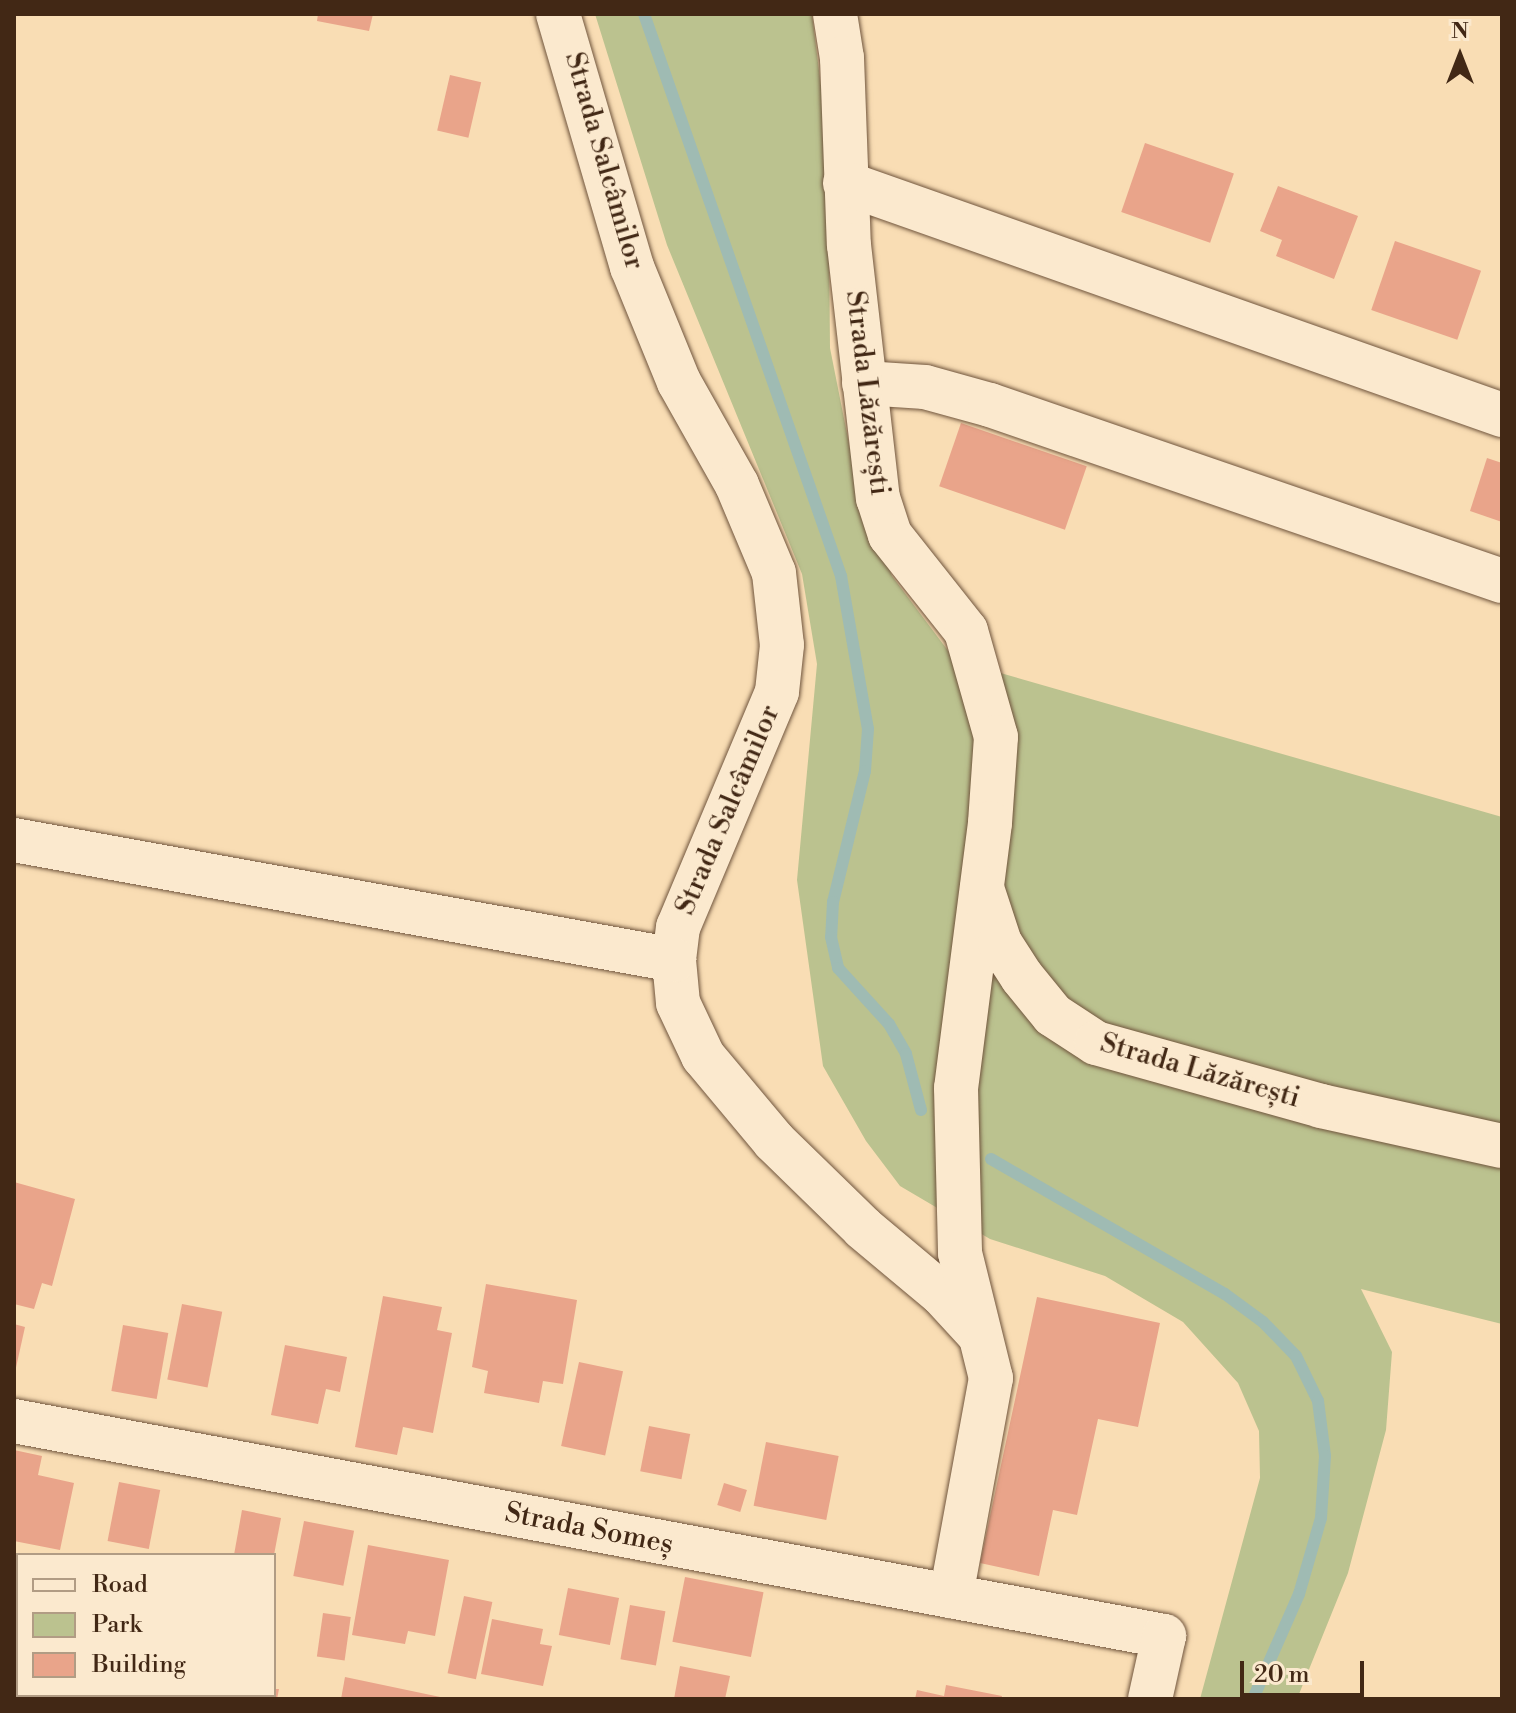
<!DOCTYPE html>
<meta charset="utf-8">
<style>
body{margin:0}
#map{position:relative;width:1516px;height:1713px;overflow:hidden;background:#f9ddb4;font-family:"Libre Bodoni",serif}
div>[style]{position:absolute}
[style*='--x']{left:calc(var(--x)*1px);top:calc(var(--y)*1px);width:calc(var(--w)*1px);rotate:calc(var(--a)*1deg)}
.green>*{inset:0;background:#bbc28f}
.stream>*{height:12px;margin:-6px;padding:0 6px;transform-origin:6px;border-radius:6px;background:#9fbbb3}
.building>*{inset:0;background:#e9a48a;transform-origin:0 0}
.roads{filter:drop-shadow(0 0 2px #70553d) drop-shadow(0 0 2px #70553d)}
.minor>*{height:44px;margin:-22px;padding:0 22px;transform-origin:22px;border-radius:22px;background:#fbe9ce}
span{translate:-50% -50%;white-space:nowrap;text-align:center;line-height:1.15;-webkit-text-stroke:6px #fbe9ce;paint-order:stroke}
.street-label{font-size:28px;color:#422815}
.frame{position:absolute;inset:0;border:16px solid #422815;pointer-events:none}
.legend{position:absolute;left:16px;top:1553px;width:260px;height:144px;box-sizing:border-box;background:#fbe9ce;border:2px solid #b19c84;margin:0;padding:10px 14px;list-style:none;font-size:24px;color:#422815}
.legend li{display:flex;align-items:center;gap:16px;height:40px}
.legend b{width:40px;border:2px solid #b19c84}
.north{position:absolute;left:1420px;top:16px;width:80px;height:80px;-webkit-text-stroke:6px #fbe9ce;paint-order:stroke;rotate:0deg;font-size:22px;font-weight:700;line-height:32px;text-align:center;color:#422815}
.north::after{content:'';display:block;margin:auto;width:28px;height:36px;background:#422815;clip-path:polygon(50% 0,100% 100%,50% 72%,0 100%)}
.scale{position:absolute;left:1240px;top:1661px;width:124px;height:36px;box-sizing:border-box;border:4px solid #422815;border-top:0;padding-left:10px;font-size:24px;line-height:28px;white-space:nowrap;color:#422815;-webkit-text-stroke:6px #fbe9ce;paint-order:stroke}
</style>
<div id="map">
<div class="green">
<div style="clip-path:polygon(595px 14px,812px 14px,828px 144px,830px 348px,857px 484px,892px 576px,955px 660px,1502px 817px,1502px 1324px,1361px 1289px,1392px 1352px,1386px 1430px,1348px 1573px,1297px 1699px,1200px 1699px,1260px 1478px,1259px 1431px,1238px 1383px,1183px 1322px,1105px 1276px,990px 1239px,900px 1186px,866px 1141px,823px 1066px,797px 880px,817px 664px,802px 574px,667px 245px)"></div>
</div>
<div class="stream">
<div style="--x:644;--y:14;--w:596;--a:70.68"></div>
<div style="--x:841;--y:576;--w:155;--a:80"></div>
<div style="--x:868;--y:729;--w:42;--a:94.1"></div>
<div style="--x:865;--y:771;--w:135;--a:103.7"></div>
<div style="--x:833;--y:902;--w:35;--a:93"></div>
<div style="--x:831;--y:937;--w:32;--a:77"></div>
<div style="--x:838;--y:968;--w:76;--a:47.7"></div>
<div style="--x:889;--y:1024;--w:34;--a:60"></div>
<div style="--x:906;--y:1054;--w:58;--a:75"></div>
<div style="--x:991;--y:1159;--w:270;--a:30"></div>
<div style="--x:1225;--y:1294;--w:47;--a:36.4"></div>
<div style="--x:1263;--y:1322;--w:47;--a:45.9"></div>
<div style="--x:1296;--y:1356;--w:50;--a:63.9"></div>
<div style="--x:1318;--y:1401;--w:55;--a:82.7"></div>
<div style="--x:1325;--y:1456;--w:62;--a:93.7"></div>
<div style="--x:1321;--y:1518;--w:79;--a:106.1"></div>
<div style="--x:1299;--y:1594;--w:115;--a:113.7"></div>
</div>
<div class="building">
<div style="clip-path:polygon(318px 14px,373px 14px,369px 31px,317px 21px)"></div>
<div style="left:450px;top:75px;width:32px;height:57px;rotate:13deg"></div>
<div style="left:1145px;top:143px;width:94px;height:73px;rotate:19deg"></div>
<div style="clip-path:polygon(1278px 186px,1358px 216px,1334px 279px,1276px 256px,1282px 240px,1260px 231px)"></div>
<div style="left:1395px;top:241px;width:91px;height:73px;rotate:19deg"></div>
<div style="left:961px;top:423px;width:133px;height:67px;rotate:19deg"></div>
<div style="clip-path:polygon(1487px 458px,1502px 463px,1502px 522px,1470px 511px)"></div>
<div style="clip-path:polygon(14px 1182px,75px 1199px,52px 1286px,42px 1283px,34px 1309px,14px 1304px)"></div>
<div style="clip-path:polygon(486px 1284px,577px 1300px,563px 1384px,543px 1381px,539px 1403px,484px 1393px,488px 1371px,472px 1367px)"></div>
<div style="clip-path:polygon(383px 1296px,442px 1307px,437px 1330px,452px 1333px,433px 1433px,403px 1427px,397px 1455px,355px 1447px)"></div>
<div style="clip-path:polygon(1037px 1297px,1160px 1323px,1138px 1427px,1098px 1419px,1077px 1515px,1053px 1510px,1039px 1576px,980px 1563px)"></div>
<div style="left:182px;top:1304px;width:41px;height:77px;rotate:11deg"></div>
<div style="clip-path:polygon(14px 1324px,25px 1327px,15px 1372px,14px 1372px)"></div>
<div style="left:123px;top:1325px;width:46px;height:67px;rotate:10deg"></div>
<div style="clip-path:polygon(285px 1345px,347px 1357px,340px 1392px,326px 1389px,318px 1424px,271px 1415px)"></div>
<div style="left:579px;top:1362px;width:45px;height:86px;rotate:12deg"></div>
<div style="left:649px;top:1426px;width:42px;height:46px;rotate:11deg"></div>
<div style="left:766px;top:1442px;width:74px;height:65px;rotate:11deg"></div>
<div style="clip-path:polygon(14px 1450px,42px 1456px,38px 1475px,74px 1483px,60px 1550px,14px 1541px)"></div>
<div style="left:119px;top:1482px;width:42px;height:60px;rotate:11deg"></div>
<div style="left:724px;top:1483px;width:24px;height:23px;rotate:17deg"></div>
<div style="clip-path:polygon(242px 1510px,281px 1518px,274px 1555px,234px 1555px)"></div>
<div style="left:304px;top:1521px;width:51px;height:56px;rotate:11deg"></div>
<div style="clip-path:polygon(368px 1545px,449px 1560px,435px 1636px,408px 1631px,405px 1644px,352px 1635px)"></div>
<div style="left:685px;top:1577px;width:80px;height:66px;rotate:11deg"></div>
<div style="left:568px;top:1588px;width:52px;height:48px;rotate:11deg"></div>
<div style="left:464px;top:1596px;width:29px;height:79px;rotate:12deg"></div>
<div style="left:630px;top:1605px;width:36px;height:55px;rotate:10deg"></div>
<div style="left:323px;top:1613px;width:28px;height:44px;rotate:8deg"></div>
<div style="clip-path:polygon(492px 1619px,543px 1629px,540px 1644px,552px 1646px,543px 1686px,481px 1674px)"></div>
<div style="clip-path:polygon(680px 1666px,730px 1676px,725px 1699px,674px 1699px)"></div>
<div style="clip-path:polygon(345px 1677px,445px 1698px,445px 1699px,341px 1699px)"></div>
<div style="clip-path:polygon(946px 1685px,1002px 1696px,1001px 1699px,915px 1699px,917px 1690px,944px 1696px)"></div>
<div style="clip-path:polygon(274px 1689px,279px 1689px,277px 1699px,201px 1699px,274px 1695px)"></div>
<div style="clip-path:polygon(172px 1695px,171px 1699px,85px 1696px,85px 1695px)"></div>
</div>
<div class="roads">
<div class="minor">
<div style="--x:558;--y:14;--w:264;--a:73.7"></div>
<div style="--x:632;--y:267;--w:124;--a:67.8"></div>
<div style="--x:679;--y:382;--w:118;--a:60.6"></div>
<div style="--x:737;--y:485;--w:95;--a:67.2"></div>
<div style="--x:774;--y:573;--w:72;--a:83.7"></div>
<div style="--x:782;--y:645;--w:47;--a:96.1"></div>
<div style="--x:777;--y:692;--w:255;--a:112.8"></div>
<div style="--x:678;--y:927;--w:33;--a:97"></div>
<div style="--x:674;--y:960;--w:43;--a:84.7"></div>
<div style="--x:678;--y:1003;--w:59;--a:64.7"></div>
<div style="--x:703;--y:1056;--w:111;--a:50.1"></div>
<div style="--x:774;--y:1141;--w:124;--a:44.3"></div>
<div style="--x:863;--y:1228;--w:103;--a:39.9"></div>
<div style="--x:942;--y:1294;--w:52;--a:47.4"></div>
<div style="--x:835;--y:14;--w:45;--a:81"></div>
<div style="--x:842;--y:58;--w:187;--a:87.9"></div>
<div style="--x:849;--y:245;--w:255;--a:83.5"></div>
<div style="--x:878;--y:498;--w:39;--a:72"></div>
<div style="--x:890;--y:535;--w:122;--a:51.6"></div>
<div style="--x:966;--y:631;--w:110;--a:74.2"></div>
<div style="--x:996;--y:737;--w:86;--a:94"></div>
<div style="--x:990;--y:823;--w:267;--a:97.3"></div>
<div style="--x:956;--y:1088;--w:165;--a:88.6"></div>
<div style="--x:960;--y:1253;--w:129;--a:76.1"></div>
<div style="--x:991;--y:1378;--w:222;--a:100.4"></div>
<div style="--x:845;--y:183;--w:697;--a:19.45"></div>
<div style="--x:864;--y:383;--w:61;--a:3.8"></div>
<div style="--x:925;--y:387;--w:67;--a:15.5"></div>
<div style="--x:990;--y:405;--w:541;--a:18.97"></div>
<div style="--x:14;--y:840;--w:671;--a:10.3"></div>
<div style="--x:982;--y:888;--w:58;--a:71.9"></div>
<div style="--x:1000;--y:943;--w:40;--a:57.1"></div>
<div style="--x:1022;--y:977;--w:49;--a:50.8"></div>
<div style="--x:1053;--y:1015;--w:51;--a:33.1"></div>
<div style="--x:1096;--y:1043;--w:234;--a:15.6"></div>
<div style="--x:1321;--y:1106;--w:185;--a:12.5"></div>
<div style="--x:14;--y:1421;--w:1170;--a:10.59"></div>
<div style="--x:1164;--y:1636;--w:65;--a:102.5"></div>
</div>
</div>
<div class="street-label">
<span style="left:604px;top:161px;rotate:74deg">Strada Salcâmilor</span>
<span style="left:867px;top:393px;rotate:83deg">Strada Lăzărești</span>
<span style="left:728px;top:810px;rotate:-67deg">Strada Salcâmilor</span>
<span style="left:1200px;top:1071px;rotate:16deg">Strada Lăzărești</span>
<span style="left:589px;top:1529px;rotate:11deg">Strada Someș</span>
</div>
<div class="frame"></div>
<ul class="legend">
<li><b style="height:10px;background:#fbe9ce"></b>Road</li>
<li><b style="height:22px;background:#bbc28f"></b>Park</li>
<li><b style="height:22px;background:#e9a48a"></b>Building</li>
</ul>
<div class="north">N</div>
<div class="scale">20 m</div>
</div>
